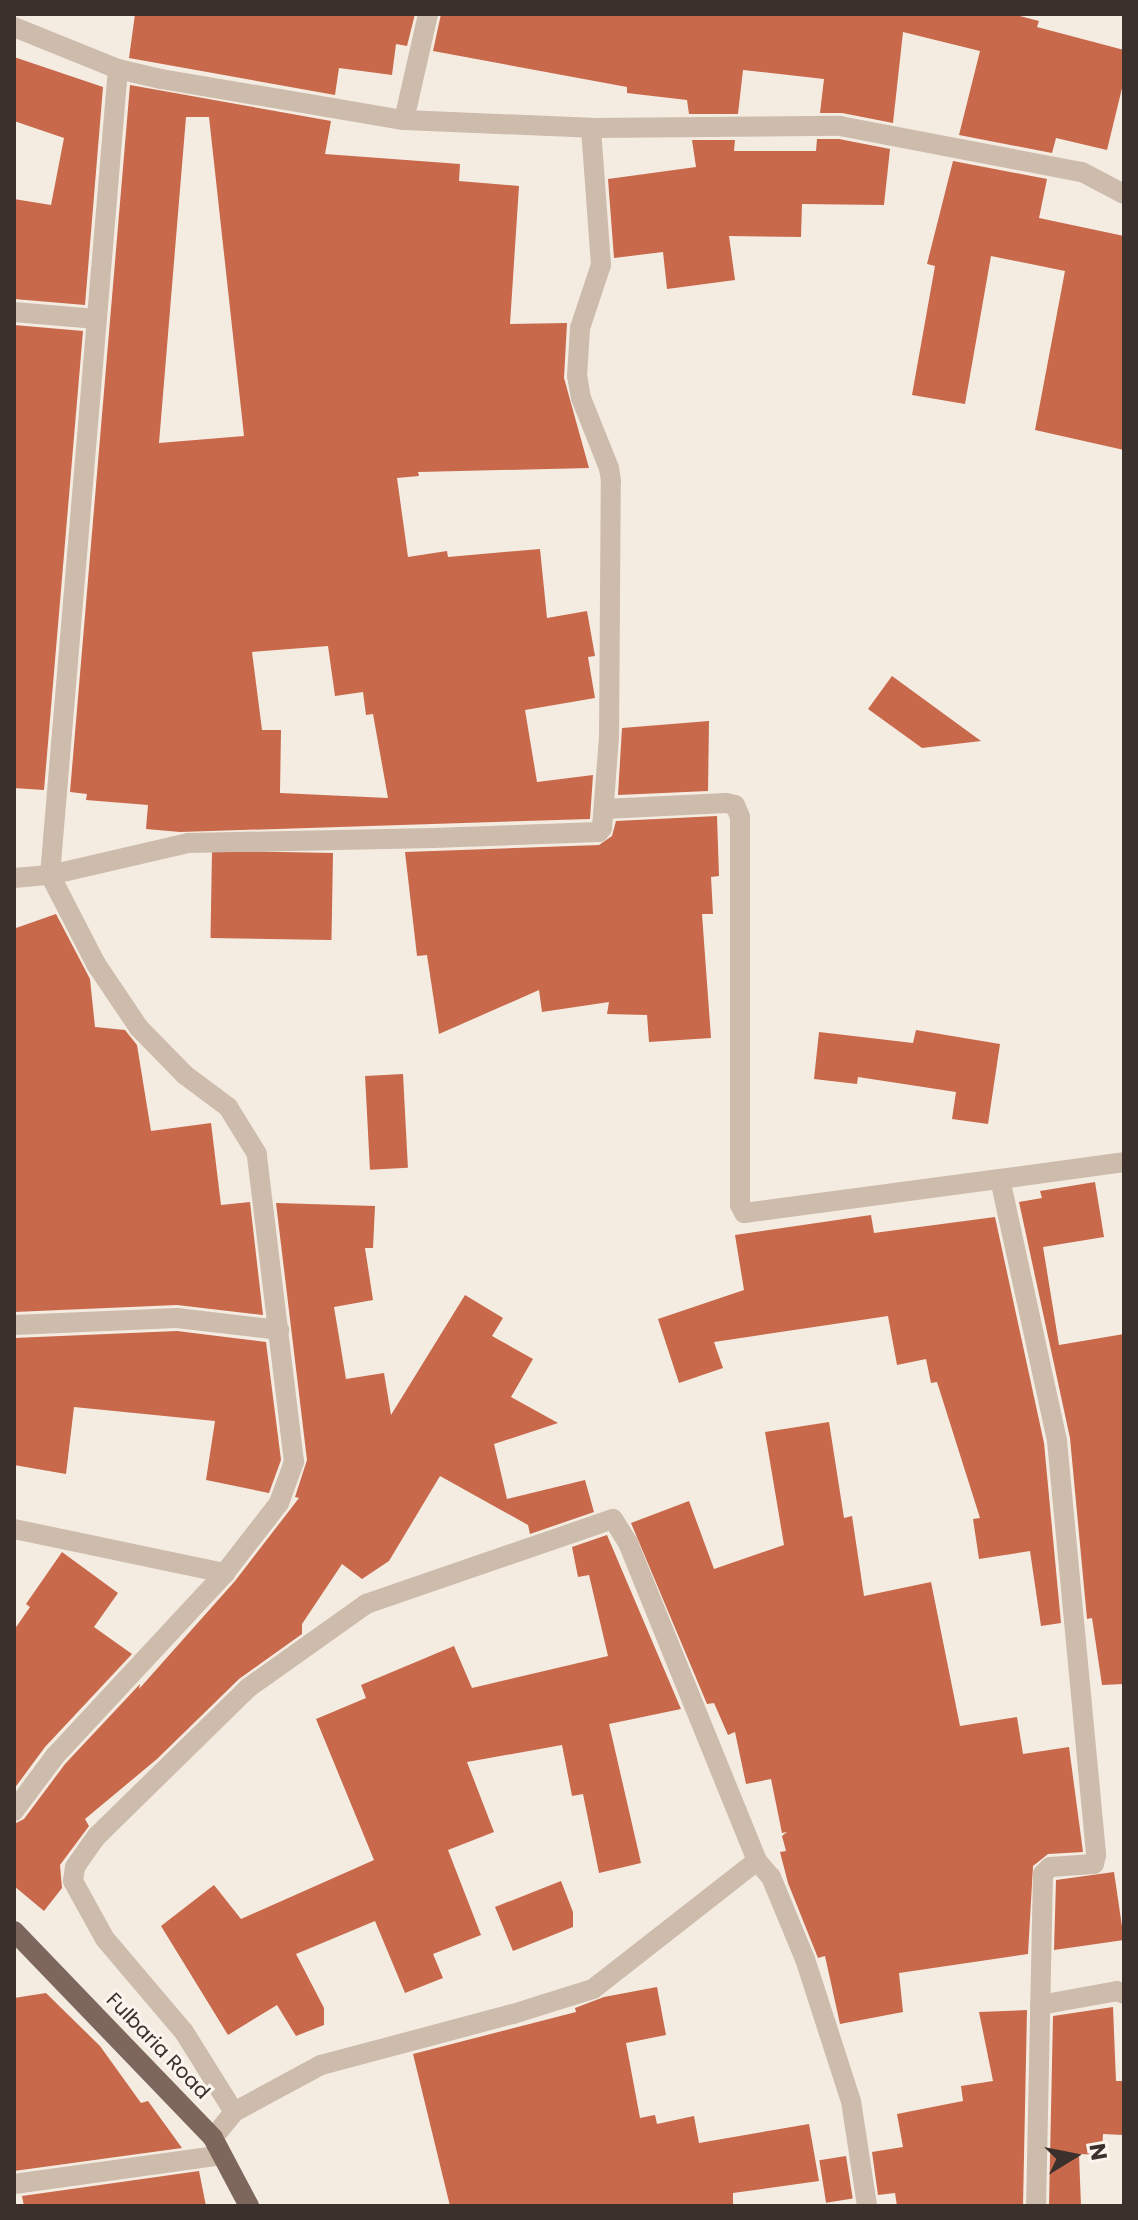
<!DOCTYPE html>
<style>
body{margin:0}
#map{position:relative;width:1138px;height:2220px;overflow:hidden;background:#f4ebe1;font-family:Poppins,sans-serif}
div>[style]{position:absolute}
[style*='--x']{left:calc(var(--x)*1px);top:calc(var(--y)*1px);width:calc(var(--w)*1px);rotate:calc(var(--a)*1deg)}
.building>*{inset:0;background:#c8694b;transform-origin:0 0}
.minor>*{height:20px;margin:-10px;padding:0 10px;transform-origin:10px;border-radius:10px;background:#cdbbac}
.major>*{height:20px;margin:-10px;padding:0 10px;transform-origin:10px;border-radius:10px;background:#7d675c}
span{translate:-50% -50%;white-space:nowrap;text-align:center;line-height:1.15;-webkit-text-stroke:6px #fbf5ee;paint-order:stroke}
.street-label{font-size:20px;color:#3b302b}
.frame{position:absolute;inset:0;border:16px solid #3b302b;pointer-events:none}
.north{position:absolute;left:1034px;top:2116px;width:80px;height:80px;-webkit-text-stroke:6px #fbf5ee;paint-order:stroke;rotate:80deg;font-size:22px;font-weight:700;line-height:32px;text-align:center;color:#3b302b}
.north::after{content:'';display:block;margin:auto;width:28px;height:36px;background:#3b302b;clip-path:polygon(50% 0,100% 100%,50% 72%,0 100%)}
</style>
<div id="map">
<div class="building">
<div style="clip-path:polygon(135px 14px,415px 14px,407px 46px,396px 44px,392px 75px,339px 68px,335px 95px,129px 58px)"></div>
<div style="clip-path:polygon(441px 14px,1012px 14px,1039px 21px,1037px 27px,1124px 50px,1124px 80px,1107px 150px,1056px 138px,1052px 153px,959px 135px,980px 51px,903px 32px,893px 123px,842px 113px,820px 113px,824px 79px,743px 70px,738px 114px,689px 114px,687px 100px,627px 93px,627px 87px,433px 51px)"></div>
<div style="clip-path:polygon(14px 57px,103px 87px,85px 305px,14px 299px,14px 199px,51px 205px,64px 138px,14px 121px)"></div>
<div style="clip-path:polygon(evenodd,130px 85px,331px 121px,325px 154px,460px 164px,459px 181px,519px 186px,510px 324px,567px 323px,564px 378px,589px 468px,418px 472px,419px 476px,397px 478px,408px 557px,447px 551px,448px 557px,540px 549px,547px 618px,587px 611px,595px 656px,588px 657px,595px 698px,525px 710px,537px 782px,593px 775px,590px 819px,180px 832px,146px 829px,148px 805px,86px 800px,87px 794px,70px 792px,130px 85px,186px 117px,209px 117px,244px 436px,159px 443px,186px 117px,130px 85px,328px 646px,335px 696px,363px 692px,366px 715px,373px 714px,388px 798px,280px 793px,281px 730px,262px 730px,252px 652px,328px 646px)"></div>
<div style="clip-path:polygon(817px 139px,839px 139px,890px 149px,884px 205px,802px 204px,801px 237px,729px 236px,735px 280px,667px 289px,663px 252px,614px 258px,608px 179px,696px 167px,692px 140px,735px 140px,734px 151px,816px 151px)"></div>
<div style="clip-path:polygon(953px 161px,1047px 179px,1039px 218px,1124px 236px,1124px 450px,1035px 430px,1065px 271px,991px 256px,965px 404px,912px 395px,935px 266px,927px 264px)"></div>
<div style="clip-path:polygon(14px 325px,83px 331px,44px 790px,14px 788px)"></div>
<div style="clip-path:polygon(892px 676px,981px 741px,922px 748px,868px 709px)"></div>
<div style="clip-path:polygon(709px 721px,708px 791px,618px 795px,622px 728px)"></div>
<div style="clip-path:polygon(717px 816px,719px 876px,711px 877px,713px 914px,702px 914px,711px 1038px,649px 1042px,647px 1015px,607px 1014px,609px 1002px,542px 1012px,539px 990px,439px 1034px,427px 955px,417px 956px,405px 852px,599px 845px,612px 836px,616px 821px)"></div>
<div style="left:333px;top:853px;width:87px;height:121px;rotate:91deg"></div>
<div style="clip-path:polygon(56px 914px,90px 979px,95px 1027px,125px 1030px,137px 1045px,151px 1131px,211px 1123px,221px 1205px,250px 1202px,263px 1315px,177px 1305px,14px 1312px,16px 928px)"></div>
<div style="clip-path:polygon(916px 1030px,1000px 1044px,988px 1124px,952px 1119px,956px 1092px,858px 1077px,857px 1084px,814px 1079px,819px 1032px,913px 1043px)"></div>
<div style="left:403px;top:1074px;width:94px;height:38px;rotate:87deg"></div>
<div style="clip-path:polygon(1095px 1182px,1104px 1237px,1043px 1247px,1059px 1345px,1124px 1334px,1124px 1684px,1102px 1685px,1092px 1618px,1087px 1619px,1070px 1438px,1019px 1202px,1042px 1198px,1040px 1191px)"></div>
<div style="clip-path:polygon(276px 1203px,375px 1206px,373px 1248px,365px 1248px,373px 1300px,334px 1307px,346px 1379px,384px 1373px,391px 1415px,465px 1295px,503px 1318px,492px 1336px,533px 1359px,511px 1397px,558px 1423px,494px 1444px,507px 1499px,585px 1480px,594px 1512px,530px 1534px,528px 1525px,440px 1476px,389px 1561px,362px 1579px,342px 1564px,302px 1624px,302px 1634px,239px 1679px,157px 1759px,85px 1819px,89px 1826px,60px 1865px,62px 1888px,44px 1911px,14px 1886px,14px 1824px,24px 1819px,65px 1764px,140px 1684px,139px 1689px,235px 1581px,299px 1498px,295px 1497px,307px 1460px)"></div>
<div style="clip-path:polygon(871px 1215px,874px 1233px,995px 1217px,1044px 1443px,1061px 1623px,1041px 1626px,1030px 1551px,979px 1559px,973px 1519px,980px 1518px,937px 1382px,931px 1383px,926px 1359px,897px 1365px,888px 1316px,714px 1342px,723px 1368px,679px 1383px,658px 1319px,744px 1290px,735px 1235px)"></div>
<div style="clip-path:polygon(177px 1331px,266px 1342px,281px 1460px,269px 1493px,206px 1480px,215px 1421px,74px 1407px,66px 1474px,14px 1465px,14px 1338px)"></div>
<div style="clip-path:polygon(829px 1422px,844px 1518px,852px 1516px,864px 1596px,931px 1582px,960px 1726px,1017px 1717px,1023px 1754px,1069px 1747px,1083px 1852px,1048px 1854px,1033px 1866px,1028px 1954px,899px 1973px,903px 2012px,840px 2024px,825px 1956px,818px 1958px,788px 1883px,780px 1852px,786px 1851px,782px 1836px,787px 1832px,782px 1833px,771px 1779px,746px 1784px,735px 1732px,728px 1735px,714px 1703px,707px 1704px,631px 1523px,689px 1501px,714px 1569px,784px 1545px,765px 1432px)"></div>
<div style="clip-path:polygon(607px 1535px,681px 1709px,609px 1724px,641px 1863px,599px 1873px,583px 1794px,572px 1796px,562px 1745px,467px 1762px,494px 1832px,448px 1850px,481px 1935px,433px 1954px,443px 1978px,405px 1993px,375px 1921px,296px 1954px,324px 2008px,324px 2025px,296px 2036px,277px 2005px,228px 2035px,161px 1926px,214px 1885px,241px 1919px,374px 1860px,316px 1719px,366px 1698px,361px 1685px,454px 1646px,472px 1688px,608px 1656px,589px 1575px,578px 1577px,572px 1547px)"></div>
<div style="clip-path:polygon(62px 1552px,118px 1593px,94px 1627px,132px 1654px,45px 1747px,14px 1789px,14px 1630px,30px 1607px,26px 1604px)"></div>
<div style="clip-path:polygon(1114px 1872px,1124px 1940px,1054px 1950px,1056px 1880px)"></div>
<div style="clip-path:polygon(561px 1881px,573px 1912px,573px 1927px,513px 1951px,495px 1907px)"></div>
<div style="clip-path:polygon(657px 1987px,666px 2035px,626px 2043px,640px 2118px,655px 2115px,657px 2124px,694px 2116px,699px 2143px,809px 2124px,819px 2181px,733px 2193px,733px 2206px,450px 2206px,413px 2054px,576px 2012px,575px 2008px,604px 1997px)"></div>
<div style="clip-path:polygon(46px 1993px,100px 2046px,141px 2103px,148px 2101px,182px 2148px,14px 2171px,14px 1998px)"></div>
<div style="clip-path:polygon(1113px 2007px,1116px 2081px,1124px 2081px,1124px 2135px,1103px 2134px,1102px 2155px,1079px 2154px,1081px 2206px,1049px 2206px,1053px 2016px)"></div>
<div style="clip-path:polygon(1027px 2010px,1023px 2206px,897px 2206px,895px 2193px,878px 2195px,872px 2152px,903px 2147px,897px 2114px,963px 2101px,961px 2086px,993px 2081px,979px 2012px)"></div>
<div style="left:846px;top:2156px;width:43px;height:27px;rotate:81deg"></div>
<div style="clip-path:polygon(199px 2171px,206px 2206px,24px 2206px,22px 2196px)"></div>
</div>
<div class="minor">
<div style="--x:14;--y:27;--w:112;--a:22"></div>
<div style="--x:118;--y:69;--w:44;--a:13.1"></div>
<div style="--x:161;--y:79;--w:246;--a:9.6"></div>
<div style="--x:404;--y:120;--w:187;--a:2.4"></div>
<div style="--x:591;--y:128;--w:249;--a:-0.5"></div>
<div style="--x:840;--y:126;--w:246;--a:10.8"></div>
<div style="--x:1082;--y:172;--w:47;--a:27.6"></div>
<div style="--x:404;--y:120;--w:109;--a:-77.2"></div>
<div style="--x:14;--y:312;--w:83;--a:4.8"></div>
<div style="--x:604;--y:809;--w:122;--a:-2.8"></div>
<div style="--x:726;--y:803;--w:9;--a:13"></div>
<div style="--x:735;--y:805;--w:13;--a:67"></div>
<div style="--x:740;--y:817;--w:388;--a:90"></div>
<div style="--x:740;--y:1205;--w:9;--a:63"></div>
<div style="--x:744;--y:1213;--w:258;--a:-7.6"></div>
<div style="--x:1000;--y:1179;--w:268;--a:77.7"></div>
<div style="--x:1057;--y:1441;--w:416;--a:84.6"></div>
<div style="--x:1096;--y:1855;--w:9;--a:103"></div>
<div style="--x:1094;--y:1864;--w:44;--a:176.1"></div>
<div style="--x:1050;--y:1867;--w:10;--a:135"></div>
<div style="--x:1043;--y:1874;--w:332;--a:91.2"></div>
<div style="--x:14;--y:878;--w:36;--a:-5"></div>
<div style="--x:50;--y:875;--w:809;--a:-85.18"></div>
<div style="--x:1000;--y:1179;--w:125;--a:-7.8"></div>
<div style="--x:14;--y:1325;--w:163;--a:-2.5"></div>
<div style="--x:177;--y:1318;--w:103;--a:6.7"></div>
<div style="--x:14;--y:1529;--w:216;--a:11.8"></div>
<div style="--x:14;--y:1811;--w:69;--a:-53.3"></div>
<div style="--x:55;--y:1756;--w:248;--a:-47.1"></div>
<div style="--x:224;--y:1574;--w:90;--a:-52.2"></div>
<div style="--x:279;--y:1503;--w:44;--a:-69.9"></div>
<div style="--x:294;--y:1462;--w:310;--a:-96.9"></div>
<div style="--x:257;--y:1154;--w:55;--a:-121.7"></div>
<div style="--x:228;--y:1107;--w:54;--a:-143.3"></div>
<div style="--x:185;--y:1075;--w:66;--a:-134.4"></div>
<div style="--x:139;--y:1028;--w:77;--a:-123.9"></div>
<div style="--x:96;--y:964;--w:100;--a:-117.3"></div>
<div style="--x:50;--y:875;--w:143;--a:-13"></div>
<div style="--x:189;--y:843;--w:244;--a:-1.2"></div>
<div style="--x:433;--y:838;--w:166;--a:-2.1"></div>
<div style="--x:599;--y:832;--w:5;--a:-53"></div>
<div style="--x:602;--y:828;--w:90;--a:-85.6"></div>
<div style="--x:609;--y:738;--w:257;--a:-89.6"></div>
<div style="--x:611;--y:481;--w:13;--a:-99"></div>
<div style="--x:609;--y:468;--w:75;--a:-111.8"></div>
<div style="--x:581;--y:398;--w:22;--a:-100"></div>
<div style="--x:577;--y:376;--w:48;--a:-86.4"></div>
<div style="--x:580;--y:328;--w:66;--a:-71.6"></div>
<div style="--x:601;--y:265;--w:137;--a:-94.2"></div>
<div style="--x:1040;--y:2005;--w:78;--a:-10.3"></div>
<div style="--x:1117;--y:1991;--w:8;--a:23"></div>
<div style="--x:234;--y:2112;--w:99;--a:-28.4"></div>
<div style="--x:321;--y:2065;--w:199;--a:-14.9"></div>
<div style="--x:513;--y:2014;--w:84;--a:-17.4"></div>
<div style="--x:593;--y:1989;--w:208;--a:-38"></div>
<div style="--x:213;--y:2138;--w:33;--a:-51"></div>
<div style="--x:234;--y:2112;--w:94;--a:-122"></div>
<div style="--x:184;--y:2032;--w:122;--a:-130.3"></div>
<div style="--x:105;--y:1939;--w:66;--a:-118.9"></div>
<div style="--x:73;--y:1881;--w:14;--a:-82"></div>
<div style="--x:75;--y:1867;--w:38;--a:-55"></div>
<div style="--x:97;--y:1836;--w:211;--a:-44.4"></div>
<div style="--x:248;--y:1688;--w:145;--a:-35.4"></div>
<div style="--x:366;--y:1604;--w:261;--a:-19"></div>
<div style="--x:613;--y:1519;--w:28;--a:58"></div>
<div style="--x:628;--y:1543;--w:343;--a:67.9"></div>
<div style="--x:757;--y:1861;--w:21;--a:49"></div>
<div style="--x:771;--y:1877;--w:89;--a:67.5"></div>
<div style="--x:805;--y:1959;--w:149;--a:72.1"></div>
<div style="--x:851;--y:2101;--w:106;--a:81.3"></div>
<div style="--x:14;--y:2184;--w:210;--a:-7.9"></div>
</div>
<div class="major">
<div style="--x:14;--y:1931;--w:287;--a:46.1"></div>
<div style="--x:213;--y:2138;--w:77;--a:62.1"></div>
</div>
<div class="street-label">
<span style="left:158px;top:2046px;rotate:46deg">Fulbaria Road</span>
</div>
<div class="frame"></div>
<div class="north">N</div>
</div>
